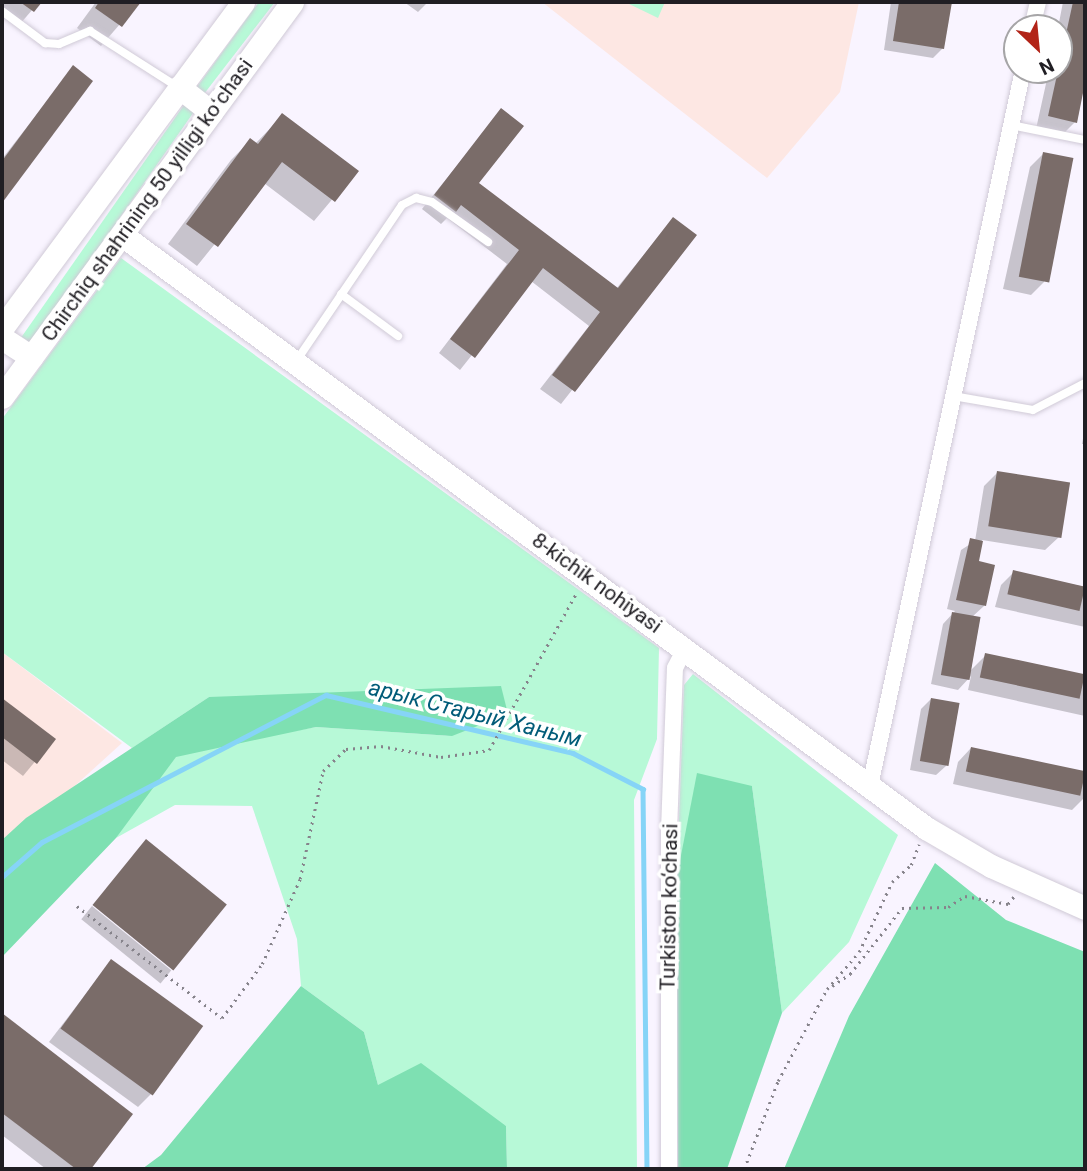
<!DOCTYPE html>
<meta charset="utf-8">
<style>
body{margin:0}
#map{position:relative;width:1087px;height:1171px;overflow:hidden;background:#f9f4ff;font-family:Roboto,sans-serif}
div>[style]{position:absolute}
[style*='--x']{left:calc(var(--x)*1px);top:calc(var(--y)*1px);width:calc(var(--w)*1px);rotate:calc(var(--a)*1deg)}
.education>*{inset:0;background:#fde7e3}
.green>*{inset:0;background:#b7f9d7;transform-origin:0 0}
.forest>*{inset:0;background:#7ee0b2}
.shadow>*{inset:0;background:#0003;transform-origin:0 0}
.stream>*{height:4.5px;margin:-2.25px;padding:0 2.25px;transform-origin:2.25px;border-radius:2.25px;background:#86d4f7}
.building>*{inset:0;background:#7a6c69;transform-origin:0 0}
.path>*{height:2.5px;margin-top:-1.25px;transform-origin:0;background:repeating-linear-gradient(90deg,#86838b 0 2px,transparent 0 7px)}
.roads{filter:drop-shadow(0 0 2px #d0cad7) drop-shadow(0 0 2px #d0cad7)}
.lane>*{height:8px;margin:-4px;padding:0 4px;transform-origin:4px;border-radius:4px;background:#fff}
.street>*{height:16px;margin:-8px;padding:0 8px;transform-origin:8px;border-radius:8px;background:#fff}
.secondary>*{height:23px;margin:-11.5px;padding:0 11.5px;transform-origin:11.5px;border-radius:11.5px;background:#fff}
span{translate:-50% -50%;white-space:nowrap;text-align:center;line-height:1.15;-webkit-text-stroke:7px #fff;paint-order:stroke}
.street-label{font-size:21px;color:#201e23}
.water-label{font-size:23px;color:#025c79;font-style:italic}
.frame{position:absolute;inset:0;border:4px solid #201e23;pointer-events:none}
.north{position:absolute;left:1003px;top:14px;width:70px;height:70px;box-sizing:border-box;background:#fff;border:2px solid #a6a5a7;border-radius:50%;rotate:154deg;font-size:19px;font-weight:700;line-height:28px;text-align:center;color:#201e23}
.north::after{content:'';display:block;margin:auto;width:24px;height:32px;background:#b22418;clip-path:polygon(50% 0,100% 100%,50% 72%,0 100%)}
</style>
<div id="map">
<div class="education">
<div style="clip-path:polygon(542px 2px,859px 2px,840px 92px,767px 178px)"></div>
<div style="clip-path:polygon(2px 652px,122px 743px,2px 852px)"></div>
</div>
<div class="green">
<div style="clip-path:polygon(259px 2px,275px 2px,204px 94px,197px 87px)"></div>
<div style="clip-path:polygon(625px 2px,665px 2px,658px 18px)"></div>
<div style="left:184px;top:105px;width:12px;height:283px;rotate:35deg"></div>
<div style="clip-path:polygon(121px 258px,659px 648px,657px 739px,634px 800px,637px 1169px,507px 1169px,506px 1126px,378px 1085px,364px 1032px,301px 986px,297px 939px,252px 806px,175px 805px,116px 838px,166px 754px,316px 727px,452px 736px,209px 697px,132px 748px,2px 652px,2px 419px)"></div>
<div style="clip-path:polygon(693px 674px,898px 835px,849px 942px,782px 1013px,752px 786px,677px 876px,684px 685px)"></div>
</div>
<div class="forest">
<div style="clip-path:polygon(501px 686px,508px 714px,452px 736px,316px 727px,176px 757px,116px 838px,2px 957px,2px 840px,26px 818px,209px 697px)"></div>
<div style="clip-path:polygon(697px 773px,752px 786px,782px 1013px,727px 1169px,678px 1169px,677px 876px)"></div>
<div style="clip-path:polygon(935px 863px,1006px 920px,1085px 952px,1085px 1169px,784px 1169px,849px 1016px)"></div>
<div style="clip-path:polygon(301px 986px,364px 1032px,378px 1085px,421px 1063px,506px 1126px,507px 1169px,142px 1169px,161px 1155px)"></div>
</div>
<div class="shadow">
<div style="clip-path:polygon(2px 2px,39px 2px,20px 24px,2px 8px)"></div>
<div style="clip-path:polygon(96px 2px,139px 2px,101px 46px,77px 28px)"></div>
<div style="clip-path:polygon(404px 2px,428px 2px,418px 12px)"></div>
<div style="clip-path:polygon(891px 2px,950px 2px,943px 48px,933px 58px,884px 50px)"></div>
<div style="clip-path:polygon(1063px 2px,1085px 2px,1085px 75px,1075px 122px,1062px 135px,1036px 129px,1049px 70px,1059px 70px,1058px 28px)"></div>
<div style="clip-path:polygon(73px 68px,91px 81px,2px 200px,2px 159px)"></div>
<div style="clip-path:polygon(501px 111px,477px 183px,616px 289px,673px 219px,694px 235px,561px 404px,540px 389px,589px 326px,531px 281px,460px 370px,439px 353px,507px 264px,447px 218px,441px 224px,422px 209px)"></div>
<div style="clip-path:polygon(282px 116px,356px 171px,314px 221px,264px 183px,197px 266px,168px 244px,231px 160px,250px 141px,255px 144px)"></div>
<div style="clip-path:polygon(1043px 154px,1044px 282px,1031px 295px,1003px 289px,1030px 167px)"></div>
<div style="clip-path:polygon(1085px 428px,1085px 444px,1082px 444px)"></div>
<div style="clip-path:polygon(997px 473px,1059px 537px,1045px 550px,982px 540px,977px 563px,984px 606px,972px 617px,969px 672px,986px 655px,1085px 677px,1085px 716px,968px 690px,971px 676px,958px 690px,931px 684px,943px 624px,955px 611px,947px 609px,961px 550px,975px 541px,984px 486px)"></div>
<div style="clip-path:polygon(1014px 572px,1085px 587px,1085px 627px,995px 607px,1001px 585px)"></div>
<div style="clip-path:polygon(931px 699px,946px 766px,936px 775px,910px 770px,921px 709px)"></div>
<div style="clip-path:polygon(2px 700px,53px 740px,23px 776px,2px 760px)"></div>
<div style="clip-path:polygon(971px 748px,1085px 773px,1085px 797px,1072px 810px,953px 784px,958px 762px)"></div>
<div style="left:92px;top:906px;width:102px;height:17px;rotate:39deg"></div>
<div style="clip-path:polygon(111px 961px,151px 1094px,138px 1107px,49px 1042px)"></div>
<div style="clip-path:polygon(2px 1015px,131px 1114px,89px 1169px,46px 1169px,2px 1135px)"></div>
</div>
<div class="stream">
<div style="--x:2;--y:877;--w:53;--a:-41.2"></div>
<div style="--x:42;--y:842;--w:320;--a:-27.4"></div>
<div style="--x:326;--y:695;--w:254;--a:13.2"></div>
<div style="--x:573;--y:753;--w:79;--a:27.2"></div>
<div style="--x:643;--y:789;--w:380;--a:89.4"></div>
</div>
<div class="building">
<div style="clip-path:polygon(20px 2px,42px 2px,34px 12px)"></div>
<div style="clip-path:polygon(99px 2px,141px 2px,122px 27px,95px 8px)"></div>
<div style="clip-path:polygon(899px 2px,952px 2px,944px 49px,893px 41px)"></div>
<div style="clip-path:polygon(1073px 2px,1085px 2px,1085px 83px,1077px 123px,1048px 116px)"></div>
<div style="clip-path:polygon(73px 65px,93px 81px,2px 203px,2px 161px)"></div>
<div style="clip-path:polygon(501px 108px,524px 126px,479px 183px,618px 288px,673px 217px,697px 235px,575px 392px,552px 375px,600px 312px,543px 268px,475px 358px,450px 339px,519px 250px,461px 205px,456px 212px,434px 195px)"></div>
<div style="clip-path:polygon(282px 113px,359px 171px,335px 202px,282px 162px,218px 247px,186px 224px,250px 138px,258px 144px)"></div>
<div style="left:1043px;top:152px;width:31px;height:127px;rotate:11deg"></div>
<div style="left:997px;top:471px;width:74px;height:56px;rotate:9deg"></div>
<div style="clip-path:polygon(970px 538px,983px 541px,979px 561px,995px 565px,986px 606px,956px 600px)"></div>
<div style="left:1013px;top:570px;width:74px;height:25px;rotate:13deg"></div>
<div style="left:952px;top:612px;width:29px;height:64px;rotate:10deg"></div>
<div style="left:985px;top:653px;width:102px;height:25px;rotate:12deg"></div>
<div style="clip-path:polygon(2px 698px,56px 739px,37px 764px,2px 737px)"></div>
<div style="left:931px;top:698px;width:29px;height:64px;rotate:10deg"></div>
<div style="left:971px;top:747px;width:117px;height:25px;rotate:12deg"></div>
<div style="left:146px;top:839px;width:104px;height:85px;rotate:39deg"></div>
<div style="left:111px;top:959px;width:114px;height:86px;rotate:36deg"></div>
<div style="clip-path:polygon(2px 1013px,133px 1114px,91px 1169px,76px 1169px,2px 1113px)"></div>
</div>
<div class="path">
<div style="--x:77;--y:906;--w:183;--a:37.7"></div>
<div style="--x:222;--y:1018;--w:67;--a:-53.5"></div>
<div style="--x:262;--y:964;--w:93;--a:-65.9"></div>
<div style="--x:300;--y:879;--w:110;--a:-78"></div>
<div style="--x:323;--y:771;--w:32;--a:-44"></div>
<div style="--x:346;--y:749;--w:35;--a:-5"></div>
<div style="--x:381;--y:746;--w:61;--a:10.4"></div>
<div style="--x:441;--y:757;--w:49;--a:-8.3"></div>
<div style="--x:489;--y:750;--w:179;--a:-60.9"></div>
<div style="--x:832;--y:986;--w:22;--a:-34"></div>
<div style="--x:850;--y:974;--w:84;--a:-51.8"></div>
<div style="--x:902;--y:908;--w:46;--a:-1.2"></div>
<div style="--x:948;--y:907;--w:20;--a:-33"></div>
<div style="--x:965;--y:896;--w:44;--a:10.5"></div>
<div style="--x:1008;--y:904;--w:11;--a:-52"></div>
<div style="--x:744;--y:1169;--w:94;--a:-68.9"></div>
<div style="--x:778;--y:1081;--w:104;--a:-62"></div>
<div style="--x:827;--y:989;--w:49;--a:-49.1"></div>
<div style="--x:859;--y:952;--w:77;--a:-64.8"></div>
<div style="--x:892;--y:882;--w:25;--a:-42"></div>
<div style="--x:911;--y:865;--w:22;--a:-69"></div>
</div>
<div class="roads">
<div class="lane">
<div style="--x:2;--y:11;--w:54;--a:36.7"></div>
<div style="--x:45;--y:43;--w:14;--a:4"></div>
<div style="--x:59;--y:44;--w:34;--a:-23"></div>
<div style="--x:90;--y:31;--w:102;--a:32.6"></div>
<div style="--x:1011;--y:125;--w:76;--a:11.5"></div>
<div style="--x:341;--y:294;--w:71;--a:36.4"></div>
<div style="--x:297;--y:360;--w:187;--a:-55.9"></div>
<div style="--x:402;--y:205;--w:16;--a:-27"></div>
<div style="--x:416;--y:198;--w:16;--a:14"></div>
<div style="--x:432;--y:202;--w:69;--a:35.5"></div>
<div style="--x:953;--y:396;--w:81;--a:9.9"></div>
<div style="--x:1033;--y:410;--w:59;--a:-27.4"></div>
</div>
<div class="street">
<div style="--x:1032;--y:28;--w:27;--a:-77"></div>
<div style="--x:870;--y:786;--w:732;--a:-77.94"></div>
<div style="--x:669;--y:1169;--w:338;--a:-90"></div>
<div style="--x:669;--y:831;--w:163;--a:-87.9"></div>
<div style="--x:675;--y:668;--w:22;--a:-63"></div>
</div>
<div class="secondary">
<div style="--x:179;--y:87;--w:41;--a:38"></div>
<div style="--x:122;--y:235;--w:999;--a:36.41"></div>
<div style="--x:926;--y:828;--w:75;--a:30.3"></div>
<div style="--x:991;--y:866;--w:103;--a:24.1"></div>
<div style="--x:2;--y:328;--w:405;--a:-53.5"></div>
<div style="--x:2;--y:338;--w:35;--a:33"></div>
<div style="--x:2;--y:397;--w:490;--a:-53.7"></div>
</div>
</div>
<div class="street-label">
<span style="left:147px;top:200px;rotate:-54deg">Chirchiq shahrining 50 yilligi koʻchasi</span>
<span style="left:597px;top:583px;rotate:36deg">8-kichik nohiyasi</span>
<span style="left:669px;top:907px;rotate:-89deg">Turkiston ko‘chasi</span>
</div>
<div class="water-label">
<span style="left:475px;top:714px;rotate:14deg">арык Старый Ханым</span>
</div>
<div class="frame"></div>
<div class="north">N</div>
</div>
